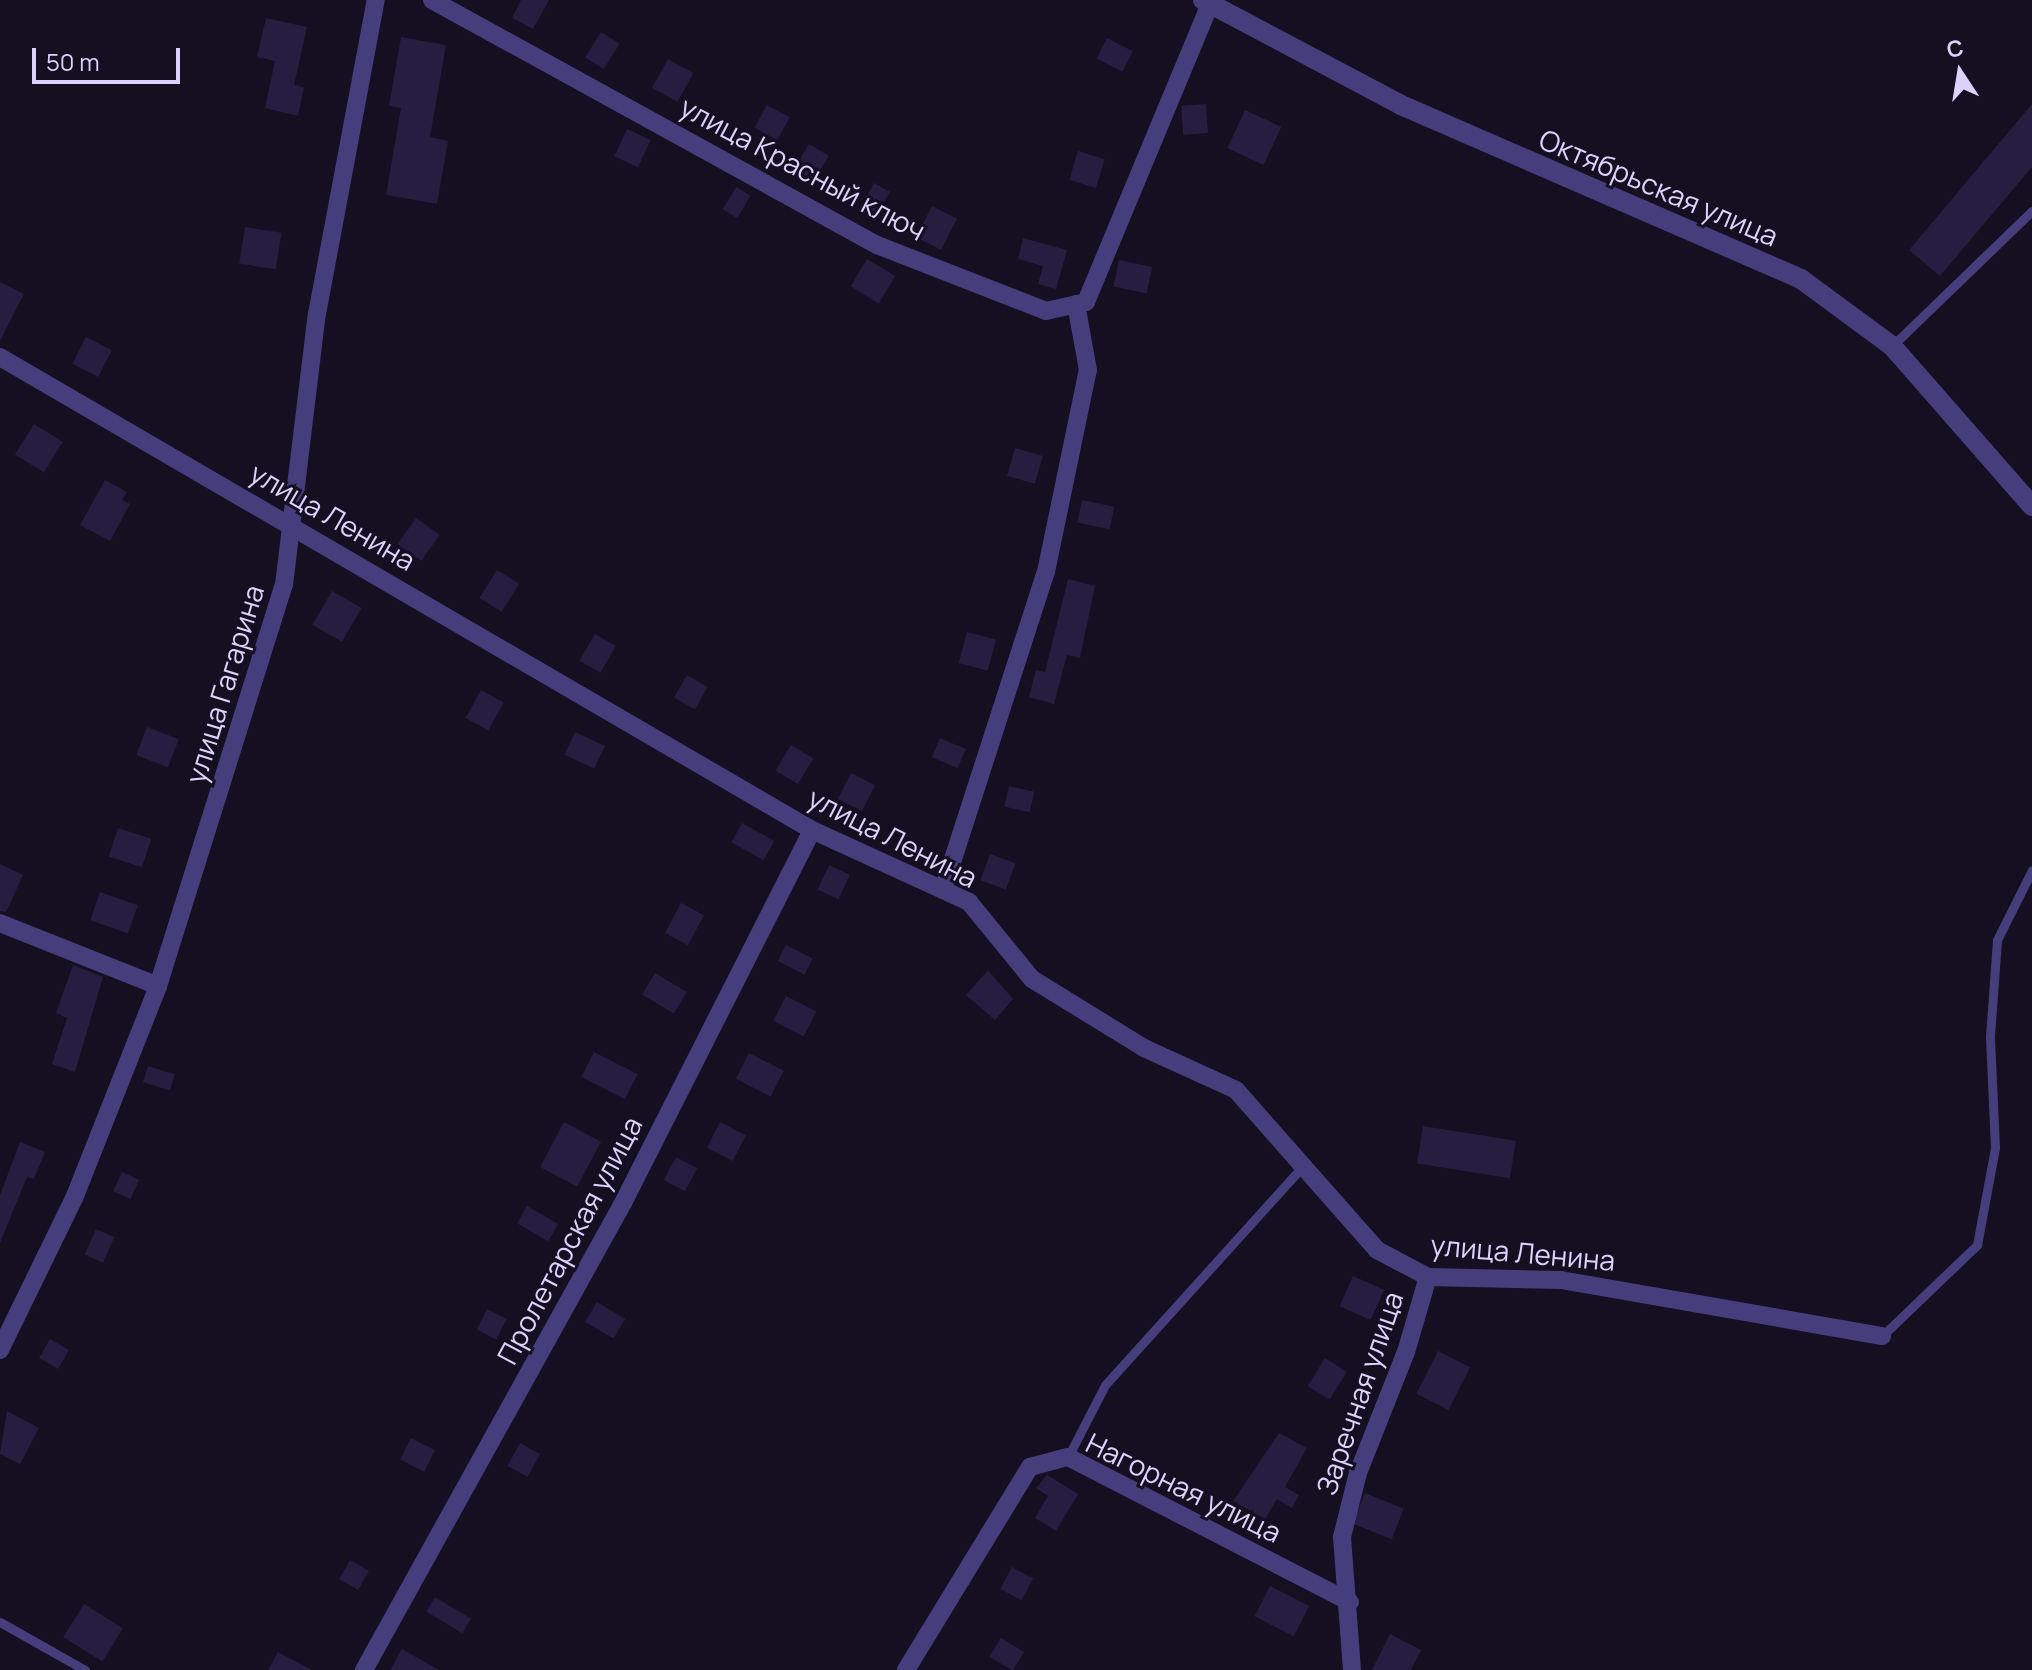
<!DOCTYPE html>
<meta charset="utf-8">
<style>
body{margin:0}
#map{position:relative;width:2032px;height:1670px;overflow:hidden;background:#140f21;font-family:Manrope,sans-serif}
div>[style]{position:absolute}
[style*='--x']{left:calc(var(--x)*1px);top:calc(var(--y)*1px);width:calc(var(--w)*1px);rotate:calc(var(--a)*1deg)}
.building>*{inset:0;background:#271d40;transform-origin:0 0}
.service>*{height:9px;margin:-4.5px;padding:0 4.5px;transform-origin:4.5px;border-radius:4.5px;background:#463e7c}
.minor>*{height:18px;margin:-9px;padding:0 9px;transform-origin:9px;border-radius:9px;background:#463e7c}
.tertiary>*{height:20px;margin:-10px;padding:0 10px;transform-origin:10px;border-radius:10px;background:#463e7c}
span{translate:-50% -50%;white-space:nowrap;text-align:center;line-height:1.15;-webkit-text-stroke:6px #140f21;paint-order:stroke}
.street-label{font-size:28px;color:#dbd3fb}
.north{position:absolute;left:1920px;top:32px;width:80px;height:80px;-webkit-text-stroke:6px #140f21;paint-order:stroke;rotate:348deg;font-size:22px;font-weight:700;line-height:32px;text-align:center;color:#dbd3fb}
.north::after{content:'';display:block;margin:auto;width:28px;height:36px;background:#dbd3fb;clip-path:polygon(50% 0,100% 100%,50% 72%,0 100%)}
.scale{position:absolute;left:32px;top:48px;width:148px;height:36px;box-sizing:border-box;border:4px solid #dbd3fb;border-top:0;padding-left:10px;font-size:24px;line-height:28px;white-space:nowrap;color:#dbd3fb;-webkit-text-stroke:6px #140f21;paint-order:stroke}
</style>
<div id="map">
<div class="building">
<div style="clip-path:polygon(521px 0,549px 0,533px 29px,512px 18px)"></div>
<div style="clip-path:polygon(266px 18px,307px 27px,294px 85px,304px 87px,298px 116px,265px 108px,275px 61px,257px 57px)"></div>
<div style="left:601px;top:32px;width:22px;height:30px;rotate:32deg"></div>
<div style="clip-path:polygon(401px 37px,446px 45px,430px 137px,448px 141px,437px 204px,386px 195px,401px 108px,389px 106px)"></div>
<div style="left:1107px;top:38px;width:29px;height:23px;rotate:27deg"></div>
<div style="left:668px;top:59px;width:29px;height:33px;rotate:29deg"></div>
<div style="left:1206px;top:104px;width:29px;height:25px;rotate:86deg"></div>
<div style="clip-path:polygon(2032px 104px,2032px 167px,1940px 276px,1909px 250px)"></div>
<div style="left:767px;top:105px;width:26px;height:26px;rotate:29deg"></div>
<div style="left:1245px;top:110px;width:40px;height:42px;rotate:25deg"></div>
<div style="left:627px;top:129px;width:26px;height:30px;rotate:25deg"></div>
<div style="left:809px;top:144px;width:23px;height:29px;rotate:31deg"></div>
<div style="left:1078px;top:151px;width:28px;height:30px;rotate:17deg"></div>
<div style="left:874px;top:183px;width:18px;height:25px;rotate:29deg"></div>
<div style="left:736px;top:187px;width:17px;height:26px;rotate:31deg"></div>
<div style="left:932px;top:206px;width:28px;height:35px;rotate:27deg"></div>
<div style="left:245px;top:227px;width:37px;height:37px;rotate:9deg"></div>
<div style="clip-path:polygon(1023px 238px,1067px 250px,1056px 289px,1038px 284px,1043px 266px,1018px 259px)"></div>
<div style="left:867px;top:259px;width:33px;height:32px;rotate:31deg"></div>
<div style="left:1119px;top:260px;width:34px;height:27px;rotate:12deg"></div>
<div style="clip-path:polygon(0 282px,24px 294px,0 341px)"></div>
<div style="left:86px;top:337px;width:29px;height:30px;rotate:27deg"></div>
<div style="left:34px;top:424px;width:34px;height:36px;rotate:32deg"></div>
<div style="left:1015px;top:448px;width:29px;height:29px;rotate:16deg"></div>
<div style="clip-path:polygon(105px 480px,127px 492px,122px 500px,130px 504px,110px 541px,80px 525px)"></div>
<div style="left:1082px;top:500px;width:33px;height:23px;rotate:12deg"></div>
<div style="left:416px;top:518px;width:29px;height:32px;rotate:35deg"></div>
<div style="left:497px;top:570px;width:26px;height:33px;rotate:32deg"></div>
<div style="clip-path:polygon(1068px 579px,1095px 586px,1080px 658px,1067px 655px,1054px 704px,1029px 697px,1036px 670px,1045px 672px)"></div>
<div style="left:332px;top:591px;width:34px;height:39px;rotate:30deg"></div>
<div style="left:967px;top:632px;width:30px;height:32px;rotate:15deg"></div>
<div style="left:595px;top:634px;width:24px;height:31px;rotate:30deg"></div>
<div style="left:687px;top:675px;width:24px;height:26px;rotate:30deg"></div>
<div style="left:481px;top:690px;width:26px;height:32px;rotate:29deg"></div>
<div style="left:147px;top:727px;width:34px;height:30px;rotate:21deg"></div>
<div style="left:575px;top:732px;width:33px;height:25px;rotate:25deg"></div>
<div style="left:940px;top:738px;width:28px;height:21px;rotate:23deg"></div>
<div style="left:791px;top:745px;width:26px;height:30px;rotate:31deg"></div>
<div style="left:851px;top:773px;width:27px;height:29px;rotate:27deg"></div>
<div style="left:1009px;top:786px;width:26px;height:21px;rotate:13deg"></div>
<div style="left:742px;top:823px;width:37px;height:22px;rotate:29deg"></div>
<div style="left:118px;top:828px;width:35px;height:30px;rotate:18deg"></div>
<div style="left:990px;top:854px;width:27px;height:28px;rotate:20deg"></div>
<div style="clip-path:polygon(0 864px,23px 875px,6px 912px,0 911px)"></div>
<div style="left:829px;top:865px;width:23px;height:27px;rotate:25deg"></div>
<div style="left:100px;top:892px;width:40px;height:30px;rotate:19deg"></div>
<div style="left:681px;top:903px;width:26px;height:34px;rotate:28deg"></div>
<div style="left:786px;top:945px;width:30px;height:18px;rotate:27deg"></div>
<div style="clip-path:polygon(73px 965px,103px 977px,75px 1072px,52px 1064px,67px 1018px,56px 1013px)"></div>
<div style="clip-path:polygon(988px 970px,1013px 999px,995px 1020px,966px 995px)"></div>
<div style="left:655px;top:973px;width:37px;height:25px;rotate:31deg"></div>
<div style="left:786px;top:996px;width:34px;height:28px;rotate:27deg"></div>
<div style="left:594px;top:1052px;width:49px;height:28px;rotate:27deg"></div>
<div style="left:749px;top:1053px;width:39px;height:29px;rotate:27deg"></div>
<div style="left:148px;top:1066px;width:28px;height:17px;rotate:17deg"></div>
<div style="left:564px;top:1122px;width:42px;height:51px;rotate:28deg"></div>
<div style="left:720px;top:1122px;width:29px;height:29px;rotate:27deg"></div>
<div style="left:1423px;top:1126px;width:94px;height:38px;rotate:9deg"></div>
<div style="clip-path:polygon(20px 1142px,45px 1152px,34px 1179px,27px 1177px,0 1243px,0 1195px)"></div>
<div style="left:676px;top:1157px;width:24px;height:26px;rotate:28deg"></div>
<div style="left:122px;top:1172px;width:19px;height:21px;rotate:25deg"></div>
<div style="left:527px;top:1206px;width:36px;height:20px;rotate:30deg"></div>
<div style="left:96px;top:1229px;width:20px;height:28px;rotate:24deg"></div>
<div style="left:1353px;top:1276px;width:34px;height:33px;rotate:24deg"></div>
<div style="left:597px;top:1302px;width:33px;height:23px;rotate:31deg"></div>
<div style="left:487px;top:1309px;width:22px;height:23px;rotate:27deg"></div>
<div style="left:50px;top:1339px;width:22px;height:22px;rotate:30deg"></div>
<div style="left:1438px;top:1351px;width:36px;height:48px;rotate:27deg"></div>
<div style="left:1325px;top:1358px;width:26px;height:33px;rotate:32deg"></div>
<div style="clip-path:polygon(7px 1411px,39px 1428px,20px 1464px,0 1454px)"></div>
<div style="clip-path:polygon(1279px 1433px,1307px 1448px,1285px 1487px,1299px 1495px,1292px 1508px,1277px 1499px,1265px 1519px,1233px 1501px)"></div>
<div style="left:411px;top:1438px;width:27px;height:24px;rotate:27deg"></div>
<div style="left:520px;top:1443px;width:23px;height:26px;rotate:29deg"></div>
<div style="clip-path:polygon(1047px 1475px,1078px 1494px,1056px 1531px,1035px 1518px,1048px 1496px,1036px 1488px)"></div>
<div style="left:1365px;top:1493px;width:42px;height:33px;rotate:22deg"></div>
<div style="left:350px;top:1560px;width:22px;height:22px;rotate:30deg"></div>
<div style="left:1012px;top:1567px;width:24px;height:25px;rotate:28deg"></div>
<div style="left:1270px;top:1586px;width:44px;height:34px;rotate:27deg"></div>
<div style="left:435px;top:1597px;width:42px;height:17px;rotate:31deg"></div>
<div style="left:84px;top:1604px;width:46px;height:39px;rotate:32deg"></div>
<div style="clip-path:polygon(1390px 1634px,1421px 1650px,1411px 1670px,1372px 1670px)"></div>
<div style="left:1001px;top:1638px;width:27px;height:22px;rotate:31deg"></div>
<div style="clip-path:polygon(402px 1649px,439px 1670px,390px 1670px)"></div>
<div style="clip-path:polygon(278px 1652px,312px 1670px,268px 1670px)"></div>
</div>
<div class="service">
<div style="--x:1892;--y:346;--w:194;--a:-44"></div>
<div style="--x:1882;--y:1336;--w:132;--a:-43.8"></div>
<div style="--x:1977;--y:1245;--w:99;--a:-79.5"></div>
<div style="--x:1995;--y:1148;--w:112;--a:-92.6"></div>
<div style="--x:1990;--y:1036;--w:96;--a:-85.8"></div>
<div style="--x:1997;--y:940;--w:78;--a:-63.4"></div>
<div style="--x:1068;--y:1457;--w:81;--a:-62.8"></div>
<div style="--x:1105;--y:1385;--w:295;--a:-47.9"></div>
<div style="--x:0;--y:1622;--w:98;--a:29.5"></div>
</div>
<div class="minor">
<div style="--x:432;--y:0;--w:508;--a:28.84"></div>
<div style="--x:877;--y:245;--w:181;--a:21.3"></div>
<div style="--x:1046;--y:311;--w:41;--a:-12.7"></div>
<div style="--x:1086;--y:302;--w:323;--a:-67.4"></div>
<div style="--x:0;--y:357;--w:940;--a:30.22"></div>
<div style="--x:812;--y:830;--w:173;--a:24.6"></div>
<div style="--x:969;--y:902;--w:99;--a:50.7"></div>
<div style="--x:1032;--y:979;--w:132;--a:31.6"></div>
<div style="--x:1144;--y:1048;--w:101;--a:24.5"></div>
<div style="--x:1236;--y:1090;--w:213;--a:48.6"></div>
<div style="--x:1377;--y:1250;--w:58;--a:27.9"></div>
<div style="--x:1428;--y:1277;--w:133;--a:1.3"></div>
<div style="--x:1561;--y:1280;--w:326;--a:9.9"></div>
<div style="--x:943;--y:890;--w:334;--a:-72.1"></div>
<div style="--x:1046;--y:572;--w:206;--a:-78.3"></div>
<div style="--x:1088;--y:370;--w:67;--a:-100.3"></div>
<div style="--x:0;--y:923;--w:170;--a:21.7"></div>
<div style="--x:0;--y:1350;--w:171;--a:-64"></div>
<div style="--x:75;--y:1196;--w:226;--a:-68.4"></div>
<div style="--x:158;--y:986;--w:420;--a:-72.6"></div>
<div style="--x:284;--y:585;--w:273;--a:-83.1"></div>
<div style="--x:317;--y:314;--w:319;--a:-79.4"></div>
<div style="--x:364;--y:1670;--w:534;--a:-60.99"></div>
<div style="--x:623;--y:1203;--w:418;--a:-63.1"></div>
<div style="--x:906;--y:1670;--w:238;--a:-58.6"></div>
<div style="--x:1030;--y:1467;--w:39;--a:-15"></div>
<div style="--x:1068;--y:1457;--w:317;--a:27.2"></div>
<div style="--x:1352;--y:1670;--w:133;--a:-94.3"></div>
<div style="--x:1342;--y:1537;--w:66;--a:-76"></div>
<div style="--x:1358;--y:1473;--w:130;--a:-68.4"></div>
<div style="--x:1406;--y:1352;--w:78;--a:-73.7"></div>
</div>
<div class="tertiary">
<div style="--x:1203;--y:0;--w:224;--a:27.9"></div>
<div style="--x:1401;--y:105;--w:436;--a:23.5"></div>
<div style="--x:1801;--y:279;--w:113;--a:36.4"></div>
<div style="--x:1892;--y:346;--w:213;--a:48.8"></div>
</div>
<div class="street-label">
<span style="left:803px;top:168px;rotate:28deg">улица Красный ключ</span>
<span style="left:1659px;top:187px;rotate:23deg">Октябрьская улица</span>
<span style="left:333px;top:516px;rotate:30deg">улица Ленина</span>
<span style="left:224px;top:684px;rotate:-73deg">улица Гагарина</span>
<span style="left:893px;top:837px;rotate:27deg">улица Ленина</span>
<span style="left:569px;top:1240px;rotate:-62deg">Пролетарская улица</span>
<span style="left:1523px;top:1252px;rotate:5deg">улица Ленина</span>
<span style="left:1359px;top:1393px;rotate:-71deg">Заречная улица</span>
<span style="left:1184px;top:1487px;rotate:26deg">Нагорная улица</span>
</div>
<div class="north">С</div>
<div class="scale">50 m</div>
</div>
